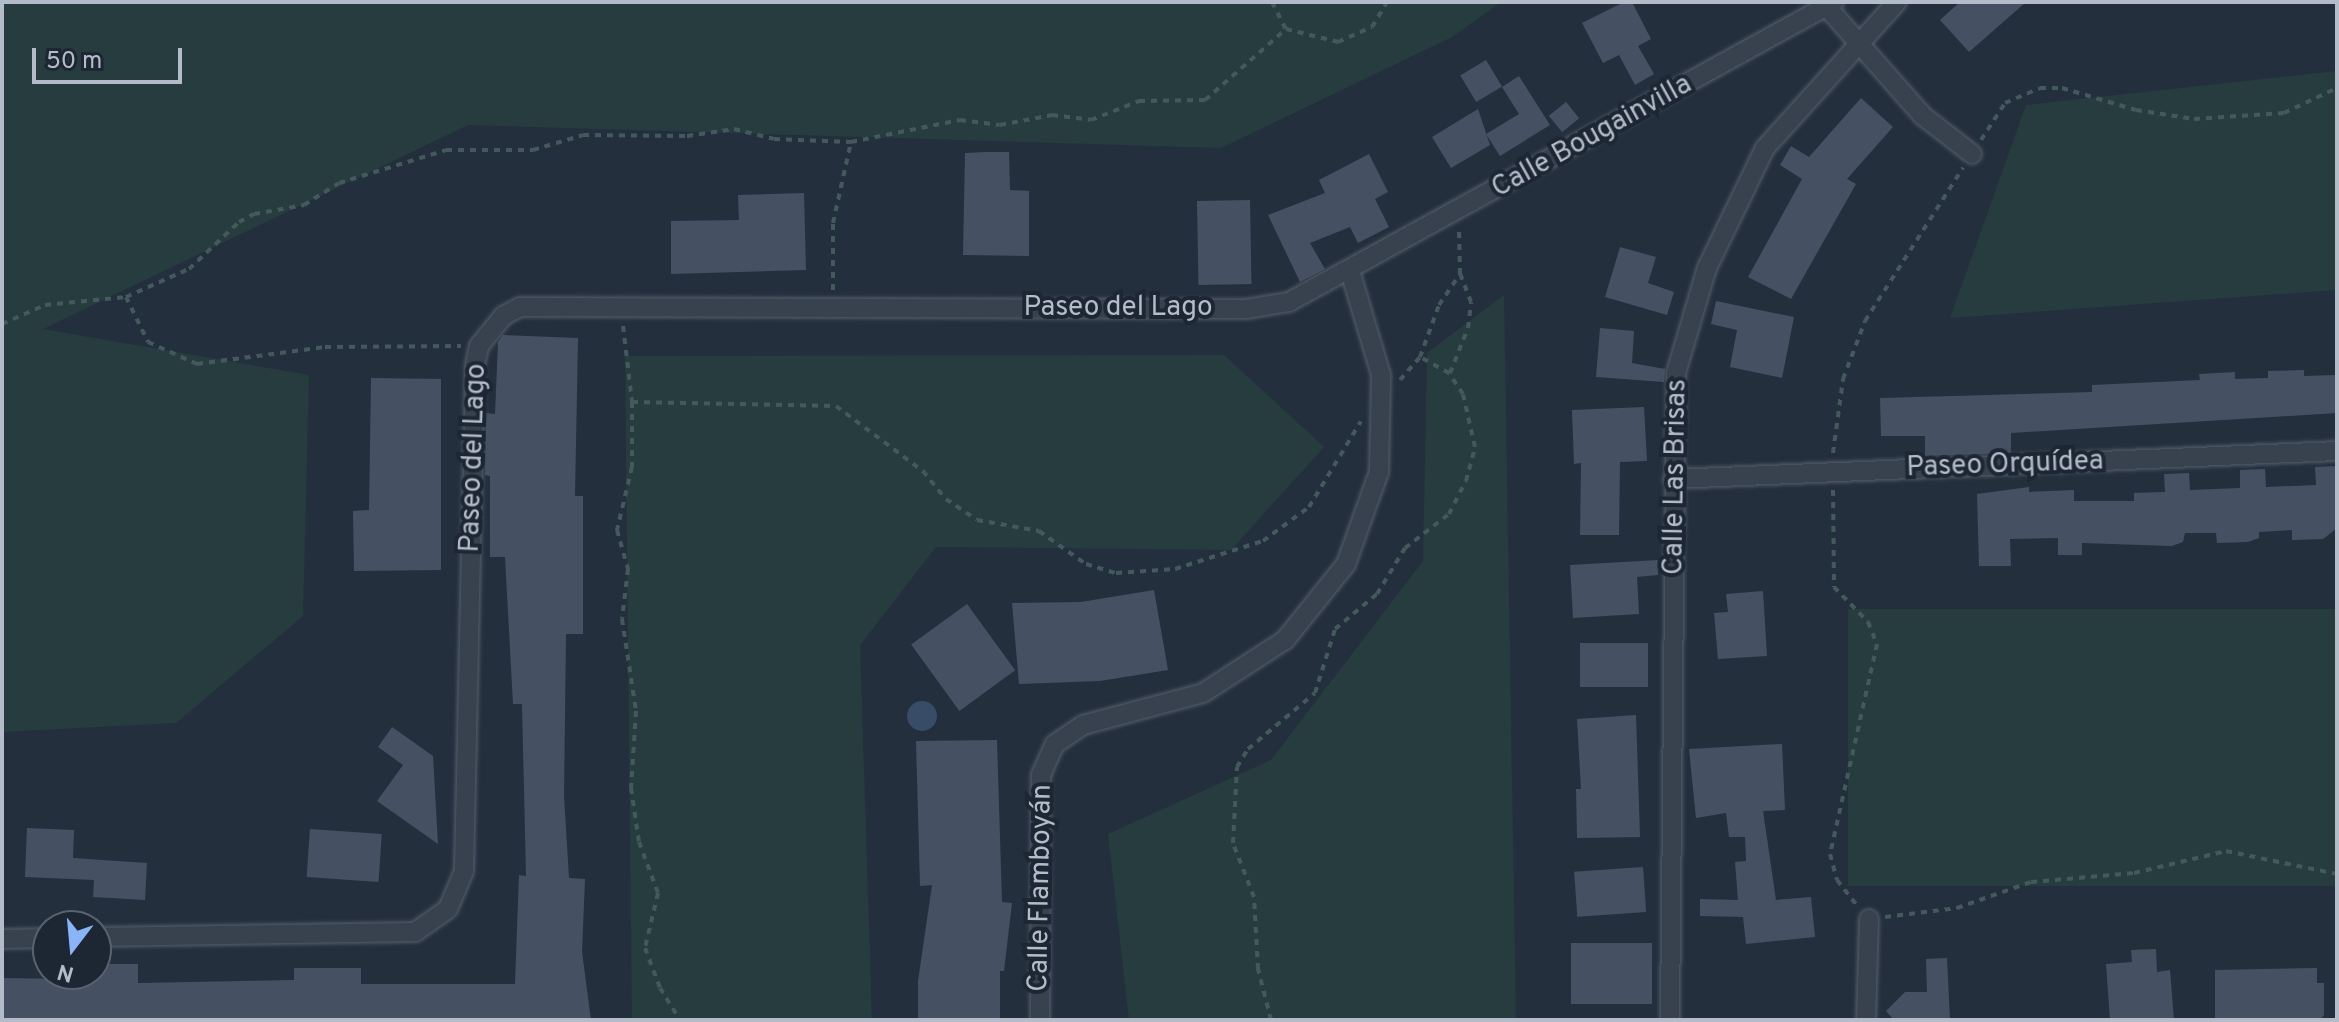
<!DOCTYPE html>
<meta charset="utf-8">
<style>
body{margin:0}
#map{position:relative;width:2339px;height:1022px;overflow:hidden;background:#242f3e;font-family:Overpass,sans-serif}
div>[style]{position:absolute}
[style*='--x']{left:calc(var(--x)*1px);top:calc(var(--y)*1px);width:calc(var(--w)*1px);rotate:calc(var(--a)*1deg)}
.green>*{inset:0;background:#263c3f;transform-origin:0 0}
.water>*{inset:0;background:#394c67}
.round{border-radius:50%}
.building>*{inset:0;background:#455162;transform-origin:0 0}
.path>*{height:4px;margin-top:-2px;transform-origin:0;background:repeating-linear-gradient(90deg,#44595c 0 6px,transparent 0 12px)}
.roads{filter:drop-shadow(0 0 2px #565f6c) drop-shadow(0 0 2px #565f6c)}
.street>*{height:18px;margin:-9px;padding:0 9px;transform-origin:9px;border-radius:9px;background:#38414e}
span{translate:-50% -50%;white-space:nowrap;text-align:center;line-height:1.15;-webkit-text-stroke:8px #1d2633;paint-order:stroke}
.street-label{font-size:28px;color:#b4bcc9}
.frame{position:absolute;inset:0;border:4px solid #b4bcc9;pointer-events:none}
.north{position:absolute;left:32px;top:910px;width:80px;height:80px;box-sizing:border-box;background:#1d2633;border:2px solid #59626f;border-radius:50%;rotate:196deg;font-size:22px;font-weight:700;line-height:32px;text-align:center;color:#b4bcc9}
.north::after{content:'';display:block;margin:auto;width:28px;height:36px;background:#8ab4f8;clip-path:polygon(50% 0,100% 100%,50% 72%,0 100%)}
.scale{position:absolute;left:32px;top:48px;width:150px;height:36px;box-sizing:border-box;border:4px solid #b4bcc9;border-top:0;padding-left:10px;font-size:24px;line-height:28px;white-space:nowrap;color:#b4bcc9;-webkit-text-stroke:6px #1d2633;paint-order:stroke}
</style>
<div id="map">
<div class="green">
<div style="clip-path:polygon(2px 2px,1501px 2px,1452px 37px,1221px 148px,468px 125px,43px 329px,309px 375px,303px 616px,176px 723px,2px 732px)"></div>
<div style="clip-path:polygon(2337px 71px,2337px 290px,1950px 318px,2026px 105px)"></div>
<div style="clip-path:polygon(1504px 295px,1516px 1020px,1129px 1020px,1108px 834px,1271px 760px,1423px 561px,1427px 353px)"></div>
<div style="clip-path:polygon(1224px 355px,1324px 447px,1231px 550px,936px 547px,860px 645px,872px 1020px,632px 1020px,625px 356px)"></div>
<div style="left:2337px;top:609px;width:277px;height:489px;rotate:90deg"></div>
</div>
<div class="water">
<div class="round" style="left:907px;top:701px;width:30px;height:30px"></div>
</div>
<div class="building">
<div style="clip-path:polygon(1624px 2px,1632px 2px,1651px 39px,1638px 46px,1654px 74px,1635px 85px,1619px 55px,1603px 63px,1582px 23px)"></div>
<div style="clip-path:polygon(1960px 2px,2026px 2px,1969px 52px,1940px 20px)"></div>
<div style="left:1486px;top:60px;width:31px;height:30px;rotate:59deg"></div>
<div style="clip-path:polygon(1519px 76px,1550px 125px,1500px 156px,1486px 134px,1519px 114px,1502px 87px)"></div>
<div style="clip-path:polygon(1861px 98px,1893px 127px,1847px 179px,1856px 184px,1791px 299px,1748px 277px,1802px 179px,1780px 165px,1791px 146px,1809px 157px)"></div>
<div style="left:1566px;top:102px;width:21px;height:22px;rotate:51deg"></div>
<div style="clip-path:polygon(1478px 109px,1490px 145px,1451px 168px,1432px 137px)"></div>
<div style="clip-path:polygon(987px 152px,1009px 152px,1010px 190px,1029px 191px,1029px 256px,963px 255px,965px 153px)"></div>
<div style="clip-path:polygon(1369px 154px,1388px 192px,1375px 199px,1389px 227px,1358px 243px,1350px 227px,1310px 243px,1325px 269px,1300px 282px,1268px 215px,1325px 193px,1319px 180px)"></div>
<div style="clip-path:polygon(804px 193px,806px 270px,671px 274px,671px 221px,739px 220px,738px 195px)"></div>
<div style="left:1250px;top:200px;width:84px;height:53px;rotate:89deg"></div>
<div style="clip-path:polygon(1620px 247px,1656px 257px,1648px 283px,1674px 292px,1667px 315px,1605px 297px)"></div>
<div style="clip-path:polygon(1716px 301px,1794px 317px,1782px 378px,1730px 367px,1737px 330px,1711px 324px)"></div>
<div style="clip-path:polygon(1600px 328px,1634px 331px,1632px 363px,1665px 369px,1664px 382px,1596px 377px)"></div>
<div style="clip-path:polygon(503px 335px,578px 338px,575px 496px,583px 496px,583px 634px,566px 634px,564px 796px,569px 878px,585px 879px,582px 952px,591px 1020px,2px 1020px,2px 978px,70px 979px,70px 974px,96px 974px,96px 964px,138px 964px,138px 983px,294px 980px,294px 968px,361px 968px,361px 984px,515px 984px,519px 875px,526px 876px,522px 704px,513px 704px,505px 557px,490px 557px,490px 476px,485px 475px,486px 413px,495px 414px,498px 342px)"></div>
<div style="clip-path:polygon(2304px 370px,2304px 376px,2337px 375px,2337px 413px,2011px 433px,2011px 453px,1925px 456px,1925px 436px,1881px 436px,1880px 398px,2092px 392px,2092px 385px,2200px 380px,2199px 374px,2235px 372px,2235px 379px,2268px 378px,2268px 371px)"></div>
<div style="clip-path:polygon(371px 378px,441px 379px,441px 570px,354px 571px,353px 511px,369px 510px)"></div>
<div style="clip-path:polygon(1644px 407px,1647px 461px,1620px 462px,1619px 535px,1580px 535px,1581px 463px,1574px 464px,1572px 410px)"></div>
<div style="clip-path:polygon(2337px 466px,2336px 529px,2323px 539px,2292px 540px,2292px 530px,2259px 532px,2259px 538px,2248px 542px,2217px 543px,2216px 533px,2185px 533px,2183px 542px,2172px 546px,2082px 543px,2082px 555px,2058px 555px,2058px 538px,2010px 539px,2011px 566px,1979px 566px,1977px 494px,2029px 487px,2029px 492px,2074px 490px,2074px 501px,2134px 501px,2134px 493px,2165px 492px,2164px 474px,2189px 473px,2190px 490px,2240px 488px,2240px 470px,2265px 469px,2266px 487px,2316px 485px,2315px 467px)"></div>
<div style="clip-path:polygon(1658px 560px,1658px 575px,1637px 577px,1639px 614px,1573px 618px,1570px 565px)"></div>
<div style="clip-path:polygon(1154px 590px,1168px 670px,1100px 681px,1019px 684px,1012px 603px,1081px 602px)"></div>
<div style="clip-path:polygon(1763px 591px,1767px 656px,1718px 659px,1714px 613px,1728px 612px,1726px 594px)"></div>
<div style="left:967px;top:604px;width:82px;height:69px;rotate:54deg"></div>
<div style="left:1580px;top:643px;width:68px;height:44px"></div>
<div style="clip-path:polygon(1636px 715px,1640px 837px,1577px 838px,1576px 789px,1581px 789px,1577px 719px)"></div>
<div style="clip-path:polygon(392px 727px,433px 756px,438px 844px,377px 801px,403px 765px,378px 747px)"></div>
<div style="clip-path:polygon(997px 740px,1002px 902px,1012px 903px,1004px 971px,1000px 971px,1000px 1020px,918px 1020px,918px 981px,932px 885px,920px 886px,916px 741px)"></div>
<div style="clip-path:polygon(1782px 744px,1785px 810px,1763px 811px,1776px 900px,1811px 897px,1815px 937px,1746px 944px,1743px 917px,1700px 916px,1700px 899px,1738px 900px,1735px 862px,1746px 861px,1745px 837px,1729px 837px,1726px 813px,1696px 818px,1689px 749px)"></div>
<div style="clip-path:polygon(27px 828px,74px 830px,73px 858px,147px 863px,145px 900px,93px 897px,94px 880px,25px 877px)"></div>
<div style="left:310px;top:829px;width:72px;height:48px;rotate:4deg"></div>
<div style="left:1643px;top:867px;width:45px;height:69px;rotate:86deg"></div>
<div style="left:1571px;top:943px;width:81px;height:61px"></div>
<div style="clip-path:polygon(2156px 949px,2157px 972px,2170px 970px,2174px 1020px,2110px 1020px,2106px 964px,2132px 962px,2131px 950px)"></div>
<div style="clip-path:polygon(1947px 958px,1950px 1020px,1894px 1020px,1886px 1011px,1905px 992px,1927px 992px,1926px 959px)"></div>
<div style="clip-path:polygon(2317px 968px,2317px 983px,2324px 983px,2324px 1015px,2320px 1020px,2215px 1020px,2215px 970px)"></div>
</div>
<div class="path">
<div style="--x:1272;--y:2;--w:30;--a:63"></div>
<div style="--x:1286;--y:29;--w:54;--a:14"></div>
<div style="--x:1338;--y:42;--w:37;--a:-24"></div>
<div style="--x:1372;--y:27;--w:29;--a:-59"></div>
<div style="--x:1981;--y:140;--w:44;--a:-57"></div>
<div style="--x:2005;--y:103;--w:38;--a:-23"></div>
<div style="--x:2040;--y:88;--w:22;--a:0"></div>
<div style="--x:2062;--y:88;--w:77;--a:16.6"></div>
<div style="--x:2136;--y:110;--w:59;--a:8.8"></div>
<div style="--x:2194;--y:119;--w:90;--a:-3.8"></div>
<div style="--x:2284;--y:113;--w:59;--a:-25.3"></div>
<div style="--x:833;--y:290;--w:67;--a:-90"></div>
<div style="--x:833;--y:223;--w:83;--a:-77.5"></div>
<div style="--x:126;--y:297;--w:50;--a:63.9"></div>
<div style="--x:148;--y:342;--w:54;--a:24.2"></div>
<div style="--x:197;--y:364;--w:129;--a:-7.6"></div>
<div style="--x:325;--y:347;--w:136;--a:-0.4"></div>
<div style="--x:2;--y:324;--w:47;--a:-23.8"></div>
<div style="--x:45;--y:305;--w:81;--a:-5.6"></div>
<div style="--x:126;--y:297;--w:69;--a:-24"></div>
<div style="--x:189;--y:269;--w:69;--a:-43.2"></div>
<div style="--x:239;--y:222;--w:17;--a:-28"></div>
<div style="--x:254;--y:214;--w:51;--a:-10.2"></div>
<div style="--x:304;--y:205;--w:41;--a:-32.2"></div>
<div style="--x:339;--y:183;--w:112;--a:-17.1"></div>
<div style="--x:446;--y:150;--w:87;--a:0"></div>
<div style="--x:533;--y:150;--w:52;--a:-16.7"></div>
<div style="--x:583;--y:135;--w:104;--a:0.6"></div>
<div style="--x:687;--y:136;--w:48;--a:-8.5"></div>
<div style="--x:734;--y:129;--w:41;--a:14"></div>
<div style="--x:774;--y:139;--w:77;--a:2.2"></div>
<div style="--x:851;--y:142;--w:111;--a:-11.4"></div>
<div style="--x:960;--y:120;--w:40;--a:7.1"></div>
<div style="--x:1000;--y:125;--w:53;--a:-10.9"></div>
<div style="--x:1052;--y:115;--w:39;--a:7"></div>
<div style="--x:1091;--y:120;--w:52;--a:-21.6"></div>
<div style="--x:1139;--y:101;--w:66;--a:-0.9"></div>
<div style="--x:1205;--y:100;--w:108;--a:-41.2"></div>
<div style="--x:623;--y:326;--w:77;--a:83.2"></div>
<div style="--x:632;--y:402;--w:65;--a:90"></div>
<div style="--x:632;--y:467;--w:65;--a:103.4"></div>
<div style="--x:617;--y:530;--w:41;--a:74.2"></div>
<div style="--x:628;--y:569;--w:50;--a:96.8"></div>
<div style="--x:622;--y:619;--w:93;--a:81.3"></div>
<div style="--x:636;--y:711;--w:77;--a:93.7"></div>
<div style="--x:631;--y:788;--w:55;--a:81.6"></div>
<div style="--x:639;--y:842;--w:54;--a:69.6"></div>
<div style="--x:658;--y:893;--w:57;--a:103.3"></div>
<div style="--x:645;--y:948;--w:43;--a:69.4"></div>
<div style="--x:660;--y:988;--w:38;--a:58"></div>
<div style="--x:1450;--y:373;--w:48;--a:-68.2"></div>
<div style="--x:1468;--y:328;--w:26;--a:-83"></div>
<div style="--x:1471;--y:302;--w:30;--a:-111"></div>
<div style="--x:1400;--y:380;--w:30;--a:-49"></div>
<div style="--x:1420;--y:357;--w:55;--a:-69.9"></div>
<div style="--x:1439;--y:305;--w:37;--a:-56"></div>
<div style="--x:1460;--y:274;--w:43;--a:-91.3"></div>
<div style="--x:632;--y:402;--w:204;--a:1.1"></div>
<div style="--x:836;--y:406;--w:109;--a:36.8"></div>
<div style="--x:923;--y:471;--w:36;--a:51"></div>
<div style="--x:946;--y:499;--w:37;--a:34"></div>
<div style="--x:977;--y:520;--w:63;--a:10.1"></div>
<div style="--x:1039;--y:531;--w:57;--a:35.1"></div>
<div style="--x:1086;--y:564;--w:31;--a:17"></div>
<div style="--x:1116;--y:573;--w:59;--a:-3.9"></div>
<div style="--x:1175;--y:569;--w:92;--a:-17.7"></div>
<div style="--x:1263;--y:541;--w:57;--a:-36.5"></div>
<div style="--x:1309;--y:507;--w:100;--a:-58.8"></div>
<div style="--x:1833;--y:453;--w:75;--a:-82.3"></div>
<div style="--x:1843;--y:379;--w:62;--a:-69.2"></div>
<div style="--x:1865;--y:321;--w:182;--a:-57.4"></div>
<div style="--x:1833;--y:490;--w:97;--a:89.4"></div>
<div style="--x:1834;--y:587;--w:49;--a:45.8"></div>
<div style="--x:1868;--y:622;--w:24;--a:68"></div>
<div style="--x:1877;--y:644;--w:215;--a:102.6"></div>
<div style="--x:1830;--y:854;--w:27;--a:75"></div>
<div style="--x:1837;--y:880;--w:34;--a:52"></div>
<div style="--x:1885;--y:917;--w:73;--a:-7.1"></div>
<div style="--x:1957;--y:908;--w:78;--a:-19.4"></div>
<div style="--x:2031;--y:882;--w:103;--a:-5"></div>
<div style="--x:2134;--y:873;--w:95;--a:-13.4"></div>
<div style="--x:2226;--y:851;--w:113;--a:11.7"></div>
<div style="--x:1271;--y:1020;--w:53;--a:-104.3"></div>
<div style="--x:1258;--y:969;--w:72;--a:-93.2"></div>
<div style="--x:1254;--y:897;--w:58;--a:-111.3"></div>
<div style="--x:1233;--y:843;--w:76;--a:-87"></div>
<div style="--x:1237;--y:767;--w:21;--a:-59"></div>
<div style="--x:1248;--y:749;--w:87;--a:-39.9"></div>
<div style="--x:1315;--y:693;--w:67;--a:-72.6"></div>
<div style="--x:1335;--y:629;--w:55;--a:-39.8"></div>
<div style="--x:1377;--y:594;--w:54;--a:-58.7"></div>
<div style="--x:1405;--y:548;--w:56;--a:-37.7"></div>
<div style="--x:1449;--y:514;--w:37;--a:-63"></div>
<div style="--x:1466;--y:481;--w:35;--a:-75"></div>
<div style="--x:1475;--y:447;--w:54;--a:-102.8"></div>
<div style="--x:1463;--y:394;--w:25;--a:-124"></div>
<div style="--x:1449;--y:373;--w:33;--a:-151"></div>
</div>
<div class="roads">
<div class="street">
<div style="--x:1826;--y:6;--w:147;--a:48.6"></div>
<div style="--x:1923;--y:116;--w:62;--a:37.8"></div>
<div style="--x:1673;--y:479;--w:665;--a:-2.41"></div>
<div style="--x:96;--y:937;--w:319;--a:-0.9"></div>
<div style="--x:415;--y:932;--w:40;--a:-34.9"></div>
<div style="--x:448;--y:909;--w:41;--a:-67.2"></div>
<div style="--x:464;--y:871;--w:506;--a:-88.75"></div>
<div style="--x:475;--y:365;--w:19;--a:-78"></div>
<div style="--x:479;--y:346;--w:38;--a:-51"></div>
<div style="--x:503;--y:316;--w:19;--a:-28"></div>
<div style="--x:520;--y:307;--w:726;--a:0.16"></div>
<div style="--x:1246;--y:309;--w:44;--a:-9.2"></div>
<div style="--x:1289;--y:302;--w:622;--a:-28.83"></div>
<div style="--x:2;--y:939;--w:46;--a:-1.2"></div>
<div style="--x:1040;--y:1020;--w:245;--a:-89.8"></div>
<div style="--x:1041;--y:775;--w:34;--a:-66"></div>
<div style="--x:1055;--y:744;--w:34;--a:-34"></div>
<div style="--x:1083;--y:725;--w:124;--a:-14.9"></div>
<div style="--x:1203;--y:693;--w:98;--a:-32.9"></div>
<div style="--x:1285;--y:640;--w:97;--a:-51.2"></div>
<div style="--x:1346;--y:564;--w:98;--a:-70.3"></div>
<div style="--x:1379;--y:472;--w:97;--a:-88.8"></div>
<div style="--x:1381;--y:375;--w:109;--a:-106.6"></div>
<div style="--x:1670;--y:1020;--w:647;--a:-89.47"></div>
<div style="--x:1676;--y:373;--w:109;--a:-73.6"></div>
<div style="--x:1707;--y:268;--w:133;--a:-64.2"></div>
<div style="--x:1765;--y:148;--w:197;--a:-47.9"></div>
<div style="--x:1866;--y:1020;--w:101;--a:-88.3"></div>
</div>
</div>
<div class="street-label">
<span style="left:1592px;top:137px;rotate:-29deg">Calle Bougainvilla</span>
<span style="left:1118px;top:308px">Paseo del Lago</span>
<span style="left:474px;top:458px;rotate:-88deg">Paseo del Lago</span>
<span style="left:2005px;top:465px;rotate:-2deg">Paseo Orquídea</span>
<span style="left:1676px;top:477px;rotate:-89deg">Calle Las Brisas</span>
<span style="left:1041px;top:888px;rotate:-89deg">Calle Flamboyán</span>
</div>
<div class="frame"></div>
<div class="north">N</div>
<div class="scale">50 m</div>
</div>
